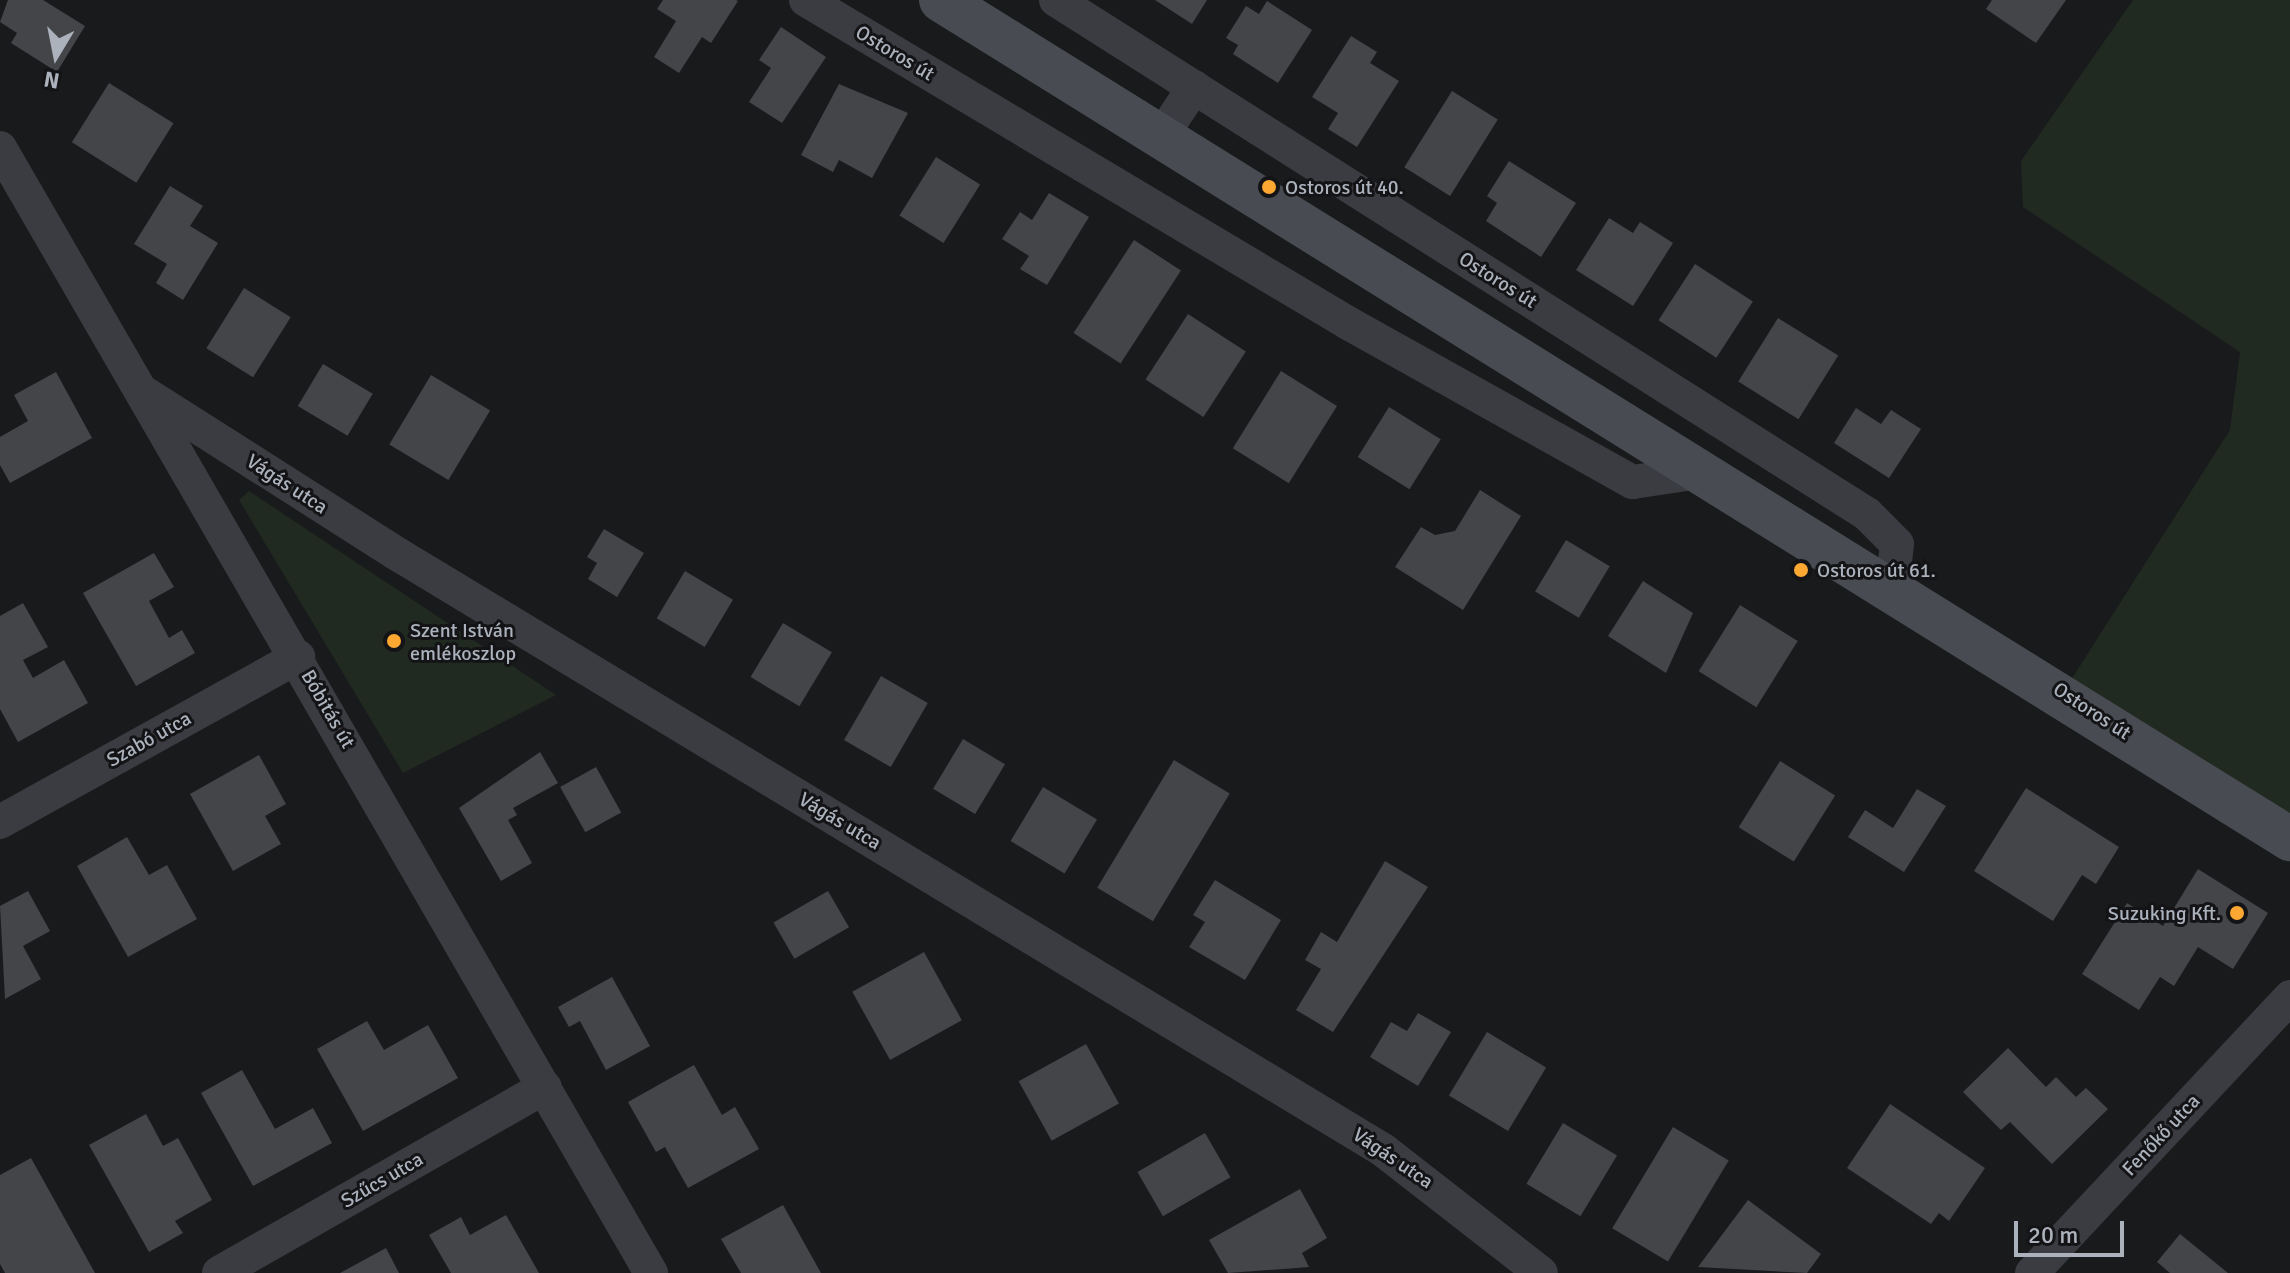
<!DOCTYPE html>
<meta charset="utf-8">
<style>
body{margin:0}
#map{position:relative;width:2290px;height:1273px;overflow:hidden;background:#191a1c;font-family:Signika,sans-serif}
div>[style]{position:absolute}
[style*='--x']{left:calc(var(--x)*1px);top:calc(var(--y)*1px);width:calc(var(--w)*1px);rotate:calc(var(--a)*1deg)}
.green>*{inset:0;background:#212a21}
.building>*{inset:0;background:#434549;transform-origin:0 0}
.minor>*{height:34px;margin:-17px;padding:0 17px;transform-origin:17px;border-radius:17px;background:#3a3c41}
.secondary>*{height:44px;margin:-22px;padding:0 22px;transform-origin:22px;border-radius:22px;background:#484b51}
.dots>*{width:22px;height:22px;translate:-50% -50%;box-sizing:border-box;border:4px solid #141417;border-radius:50%}
span{translate:-50% -50%;white-space:nowrap;text-align:center;line-height:1.15;-webkit-text-stroke:6px #141417;paint-order:stroke}
.street-label{font-size:20px;color:#abb2bc}
.poi-label{font-size:20px;color:#abb2bc}
.left{translate:0 -50%;text-align:left}
.right{translate:-100% -50%;text-align:right}
.north{position:absolute;left:16px;top:16px;width:80px;height:80px;-webkit-text-stroke:6px #141417;paint-order:stroke;rotate:190deg;font-size:22px;font-weight:700;line-height:32px;text-align:center;color:#abb2bc}
.north::after{content:'';display:block;margin:auto;width:28px;height:36px;background:#abb2bc;clip-path:polygon(50% 0,100% 100%,50% 72%,0 100%)}
.scale{position:absolute;left:2014px;top:1221px;width:110px;height:36px;box-sizing:border-box;border:4px solid #abb2bc;border-top:0;padding-left:10px;font-size:24px;line-height:28px;white-space:nowrap;color:#abb2bc;-webkit-text-stroke:6px #141417;paint-order:stroke}
</style>
<div id="map">
<div class="green">
<div style="clip-path:polygon(2133px 0,2290px 0,2290px 823px,2071px 680px,2230px 430px,2240px 352px,2023px 207px,2021px 161px)"></div>
<div style="clip-path:polygon(249px 491px,556px 695px,403px 773px,239px 500px)"></div>
</div>
<div class="building">
<div style="clip-path:polygon(8px 0,43px 0,85px 26px,57px 72px,11px 43px,17px 33px,0 22px)"></div>
<div style="clip-path:polygon(663px 0,736px 0,738px 1px,711px 43px,702px 37px,679px 73px,654px 57px,676px 21px,657px 9px)"></div>
<div style="clip-path:polygon(1155px 0,1207px 0,1192px 24px)"></div>
<div style="clip-path:polygon(1992px 0,2066px 0,2036px 43px,1986px 9px)"></div>
<div style="clip-path:polygon(1267px 1px,1312px 30px,1278px 83px,1233px 54px,1238px 45px,1226px 38px,1246px 6px,1259px 14px)"></div>
<div style="clip-path:polygon(781px 27px,826px 57px,782px 123px,749px 102px,771px 68px,759px 60px)"></div>
<div style="clip-path:polygon(1351px 36px,1377px 52px,1370px 63px,1399px 81px,1357px 147px,1328px 129px,1338px 113px,1312px 97px)"></div>
<div style="left:109px;top:83px;width:76px;height:70px;rotate:32deg"></div>
<div style="clip-path:polygon(839px 84px,908px 113px,872px 178px,839px 160px,833px 172px,801px 155px)"></div>
<div style="left:1452px;top:91px;width:54px;height:90px;rotate:32deg"></div>
<div style="left:936px;top:157px;width:52px;height:69px;rotate:32deg"></div>
<div style="clip-path:polygon(1509px 161px,1576px 203px,1541px 257px,1486px 221px,1497px 203px,1487px 196px)"></div>
<div style="clip-path:polygon(170px 186px,203px 206px,190px 226px,218px 243px,183px 300px,156px 283px,167px 264px,134px 244px)"></div>
<div style="clip-path:polygon(1049px 193px,1089px 217px,1047px 285px,1020px 269px,1029px 256px,1002px 239px,1020px 212px,1032px 220px)"></div>
<div style="clip-path:polygon(1609px 218px,1633px 233px,1640px 222px,1673px 243px,1633px 306px,1576px 270px)"></div>
<div style="left:1134px;top:240px;width:56px;height:111px;rotate:33deg"></div>
<div style="left:1695px;top:264px;width:69px;height:67px;rotate:33deg"></div>
<div style="left:244px;top:288px;width:55px;height:71px;rotate:32deg"></div>
<div style="left:1188px;top:314px;width:69px;height:78px;rotate:33deg"></div>
<div style="left:1778px;top:318px;width:71px;height:75px;rotate:32deg"></div>
<div style="left:323px;top:364px;width:58px;height:49px;rotate:31deg"></div>
<div style="left:1281px;top:371px;width:66px;height:91px;rotate:32deg"></div>
<div style="clip-path:polygon(56px 372px,92px 438px,10px 483px,0 465px,0 437px,28px 421px,14px 395px)"></div>
<div style="left:431px;top:375px;width:69px;height:81px;rotate:31deg"></div>
<div style="left:1389px;top:407px;width:61px;height:59px;rotate:32deg"></div>
<div style="clip-path:polygon(1856px 408px,1881px 424px,1891px 410px,1921px 429px,1889px 478px,1834px 443px)"></div>
<div style="clip-path:polygon(1480px 490px,1521px 516px,1463px 610px,1395px 567px,1421px 527px,1435px 535px,1455px 531px)"></div>
<div style="clip-path:polygon(604px 529px,644px 553px,617px 597px,588px 579px,597px 563px,587px 557px)"></div>
<div style="left:1566px;top:540px;width:51px;height:60px;rotate:31deg"></div>
<div style="clip-path:polygon(154px 553px,174px 587px,149px 601px,169px 638px,182px 630px,195px 653px,136px 686px,83px 593px)"></div>
<div style="left:685px;top:571px;width:56px;height:55px;rotate:31deg"></div>
<div style="clip-path:polygon(1643px 581px,1693px 613px,1666px 673px,1608px 636px)"></div>
<div style="clip-path:polygon(23px 603px,48px 647px,23px 660px,33px 678px,64px 660px,88px 703px,18px 742px,0 709px,0 616px)"></div>
<div style="left:1740px;top:605px;width:68px;height:78px;rotate:32deg"></div>
<div style="left:783px;top:623px;width:57px;height:63px;rotate:31deg"></div>
<div style="left:881px;top:676px;width:54px;height:74px;rotate:30deg"></div>
<div style="left:963px;top:739px;width:49px;height:58px;rotate:31deg"></div>
<div style="clip-path:polygon(540px 752px,558px 783px,513px 808px,517px 815px,508px 820px,532px 863px,501px 881px,459px 808px)"></div>
<div style="clip-path:polygon(259px 755px,286px 804px,265px 816px,281px 844px,233px 871px,190px 794px)"></div>
<div style="left:1174px;top:760px;width:65px;height:149px;rotate:31deg"></div>
<div style="left:1780px;top:761px;width:65px;height:78px;rotate:32deg"></div>
<div style="left:596px;top:767px;width:52px;height:41px;rotate:61deg"></div>
<div style="left:1043px;top:787px;width:63px;height:63px;rotate:31deg"></div>
<div style="clip-path:polygon(2026px 788px,2119px 847px,2096px 884px,2082px 875px,2053px 921px,1974px 871px)"></div>
<div style="clip-path:polygon(1917px 789px,1946px 806px,1904px 872px,1848px 837px,1865px 810px,1893px 828px)"></div>
<div style="clip-path:polygon(127px 837px,149px 875px,167px 865px,197px 919px,128px 957px,77px 866px)"></div>
<div style="clip-path:polygon(1385px 861px,1428px 887px,1333px 1032px,1296px 1010px,1321px 969px,1305px 960px,1321px 932px,1337px 942px)"></div>
<div style="clip-path:polygon(2198px 869px,2268px 913px,2233px 969px,2198px 947px,2174px 986px,2160px 977px,2139px 1010px,2082px 974px,2127px 903px,2163px 926px)"></div>
<div style="clip-path:polygon(1215px 880px,1281px 920px,1245px 980px,1189px 947px,1205px 922px,1193px 915px)"></div>
<div style="clip-path:polygon(28px 891px,50px 931px,23px 946px,41px 979px,5px 999px,0 906px)"></div>
<div style="left:828px;top:891px;width:42px;height:63px;rotate:60deg"></div>
<div style="left:924px;top:952px;width:78px;height:82px;rotate:61deg"></div>
<div style="clip-path:polygon(612px 977px,650px 1046px,606px 1070px,580px 1021px,569px 1027px,558px 1007px)"></div>
<div style="clip-path:polygon(1418px 1013px,1451px 1032px,1418px 1086px,1370px 1057px,1391px 1022px,1407px 1031px)"></div>
<div style="clip-path:polygon(367px 1021px,384px 1050px,428px 1025px,458px 1078px,363px 1131px,317px 1049px)"></div>
<div style="left:1487px;top:1032px;width:69px;height:74px;rotate:31deg"></div>
<div style="left:1086px;top:1044px;width:68px;height:77px;rotate:61deg"></div>
<div style="clip-path:polygon(2008px 1048px,2046px 1087px,2056px 1077px,2076px 1097px,2086px 1088px,2108px 1109px,2052px 1164px,2010px 1122px,2001px 1130px,1963px 1092px)"></div>
<div style="clip-path:polygon(694px 1065px,722px 1115px,735px 1107px,759px 1149px,688px 1188px,665px 1147px,656px 1152px,628px 1102px)"></div>
<div style="clip-path:polygon(242px 1070px,275px 1129px,313px 1108px,332px 1143px,253px 1186px,201px 1093px)"></div>
<div style="clip-path:polygon(1890px 1104px,1985px 1168px,1949px 1221px,1939px 1213px,1931px 1224px,1847px 1168px)"></div>
<div style="clip-path:polygon(146px 1114px,163px 1146px,178px 1138px,212px 1200px,175px 1221px,183px 1233px,149px 1252px,89px 1145px)"></div>
<div style="left:1563px;top:1123px;width:63px;height:71px;rotate:31deg"></div>
<div style="left:1673px;top:1127px;width:65px;height:118px;rotate:31deg"></div>
<div style="left:1205px;top:1133px;width:51px;height:78px;rotate:60deg"></div>
<div style="clip-path:polygon(31px 1158px,95px 1273px,5px 1273px,0 1264px,0 1175px)"></div>
<div style="clip-path:polygon(1300px 1189px,1327px 1238px,1302px 1253px,1309px 1267px,1228px 1273px,1209px 1240px)"></div>
<div style="clip-path:polygon(1748px 1200px,1821px 1254px,1807px 1273px,1698px 1267px)"></div>
<div style="clip-path:polygon(783px 1205px,821px 1273px,741px 1273px,721px 1239px)"></div>
<div style="clip-path:polygon(506px 1215px,539px 1273px,451px 1273px,429px 1235px,461px 1217px,470px 1235px)"></div>
<div style="clip-path:polygon(2180px 1234px,2228px 1273px,2170px 1273px,2157px 1262px)"></div>
<div style="clip-path:polygon(386px 1248px,399px 1273px,340px 1273px)"></div>
</div>
<div class="minor">
<div style="--x:806;--y:0;--w:631;--a:30.79"></div>
<div style="--x:1348;--y:323;--w:326;--a:29.2"></div>
<div style="--x:1633;--y:482;--w:67;--a:-8.6"></div>
<div style="--x:1056;--y:0;--w:960;--a:32.37"></div>
<div style="--x:1867;--y:514;--w:42;--a:45"></div>
<div style="--x:1897;--y:544;--w:43;--a:96.6"></div>
<div style="--x:1161;--y:137;--w:60;--a:-56.6"></div>
<div style="--x:0;--y:148;--w:1300;--a:59.94"></div>
<div style="--x:143;--y:392;--w:303;--a:32.5"></div>
<div style="--x:399;--y:555;--w:1150;--a:31.16"></div>
<div style="--x:1383;--y:1150;--w:200;--a:37.9"></div>
<div style="--x:0;--y:822;--w:341;--a:-29"></div>
<div style="--x:219;--y:1273;--w:375;--a:-29.7"></div>
<div style="--x:2032;--y:1273;--w:378;--a:-46.9"></div>
</div>
<div class="secondary">
<div style="--x:941;--y:0;--w:1589;--a:31.88"></div>
</div>
<div class="dots">
<div style="left:1269px;top:187px;background:#fba732"></div>
<div style="left:1801px;top:570px;background:#fba732"></div>
<div style="left:394px;top:641px;background:#fba732"></div>
<div style="left:2237px;top:913px;background:#fba732"></div>
</div>
<div class="street-label">
<span style="left:895px;top:53px;rotate:31deg">Ostoros út</span>
<span style="left:1498px;top:280px;rotate:32deg">Ostoros út</span>
<span style="left:287px;top:484px;rotate:33deg">Vágás utca</span>
<span style="left:328px;top:709px;rotate:60deg">Bóbitás út</span>
<span style="left:2092px;top:711px;rotate:33deg">Ostoros út</span>
<span style="left:149px;top:739px;rotate:-29deg">Szabó utca</span>
<span style="left:840px;top:821px;rotate:31deg">Vágás utca</span>
<span style="left:2161px;top:1135px;rotate:-47deg">Fenőkő utca</span>
<span style="left:1393px;top:1158px;rotate:34deg">Vágás utca</span>
<span style="left:382px;top:1180px;rotate:-30deg">Szűcs utca</span>
</div>
<div class="poi-label">
<span class="left" style="left:1285px;top:187px">Ostoros út 40.</span>
<span class="left" style="left:1817px;top:570px">Ostoros út 61.</span>
<span class="left" style="left:410px;top:642px">Szent István<br>emlékoszlop</span>
<span class="right" style="left:2221px;top:913px">Suzuking Kft.</span>
</div>
<div class="north">N</div>
<div class="scale">20 m</div>
</div>
